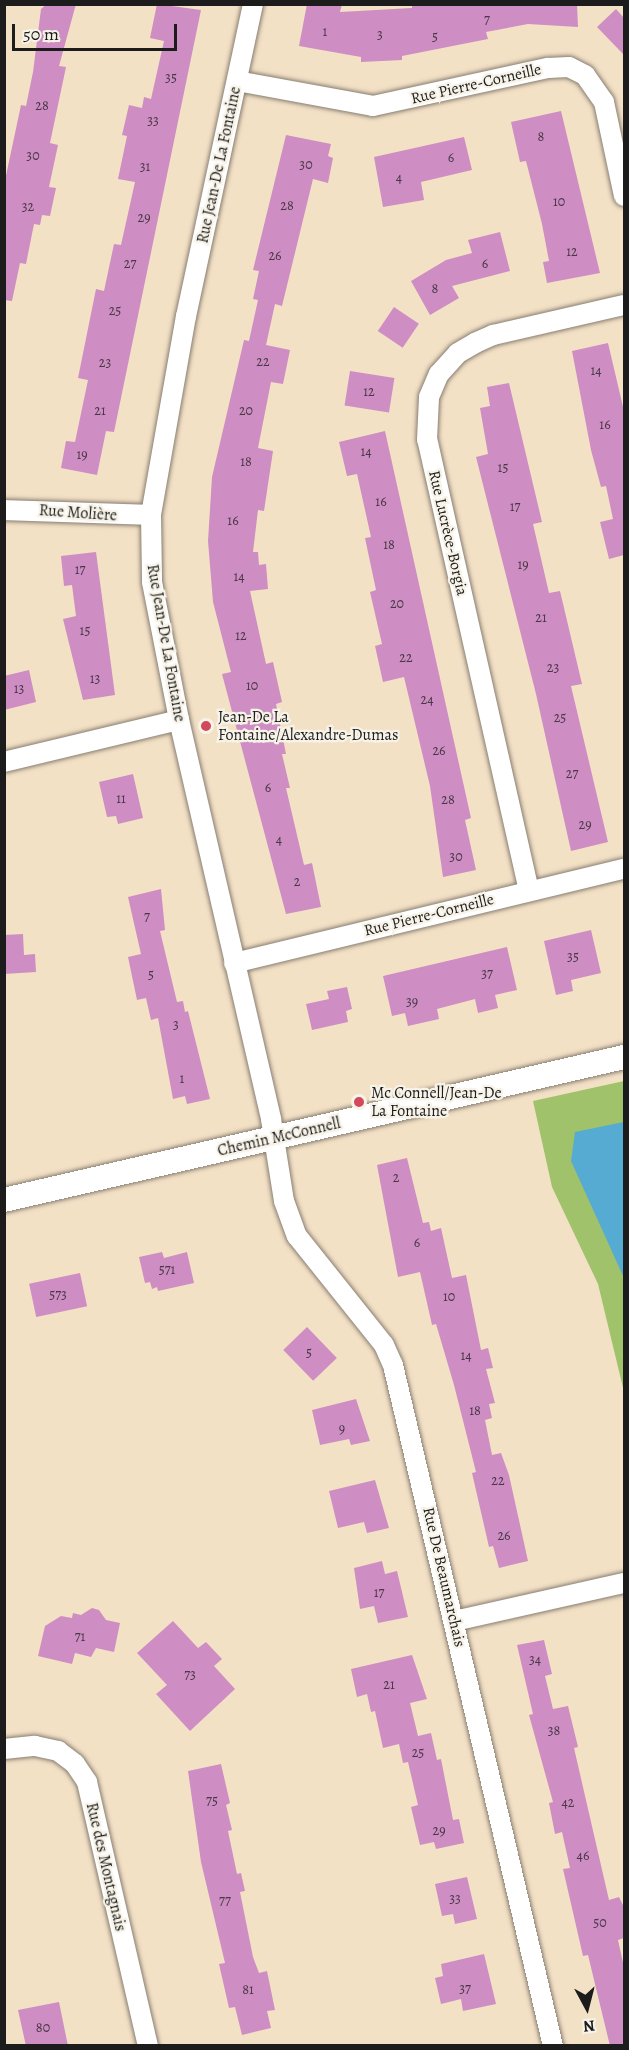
<!DOCTYPE html>
<meta charset="utf-8">
<style>
body{margin:0}
#map{position:relative;width:629px;height:2050px;overflow:hidden;background:#f3e1c6;font-family:Alegreya,serif}
div>[style]{position:absolute}
[style*='--x']{left:calc(var(--x)*1px);top:calc(var(--y)*1px);width:calc(var(--w)*1px);rotate:calc(var(--a)*1deg)}
.green>*{inset:0;background:#a0c26b}
.water>*{inset:0;background:#55abd1}
.building>*{inset:0;background:#ce8dc3;transform-origin:0 0}
.roads{filter:drop-shadow(0 0 2px #887e71) drop-shadow(0 0 2px #887e71)}
.minor>*{height:20px;margin:-10px;padding:0 10px;transform-origin:10px;border-radius:10px;background:#fff}
.tertiary>*{height:24px;margin:-12px;padding:0 12px;transform-origin:12px;border-radius:12px;background:#fff}
.dots>*{width:16px;height:16px;translate:-50% -50%;box-sizing:border-box;border:3px solid #f7f3e8;border-radius:50%}
span{translate:-50% -50%;white-space:nowrap;text-align:center;line-height:1.15;-webkit-text-stroke:4.5px #f7f3e8;paint-order:stroke}
.number-label{font-size:14px;color:#483846}
.number-label span{-webkit-text-stroke-width:0}
.street-label{font-size:16px;color:#1c1c1c}
.poi-label{font-size:16px;color:#1c1c1c}
.left{translate:0 -50%;text-align:left}
.frame{position:absolute;inset:0;border:6px solid #1c1c1c;pointer-events:none}
.north{position:absolute;left:557px;top:1978px;width:60px;height:60px;-webkit-text-stroke:4px #f7f3e8;paint-order:stroke;rotate:173deg;font-size:16px;font-weight:700;line-height:24px;text-align:center;color:#1c1c1c}
.north::after{content:'';display:block;margin:auto;width:21px;height:27px;background:#1c1c1c;clip-path:polygon(50% 0,100% 100%,50% 72%,0 100%)}
.scale{position:absolute;left:12px;top:24px;width:165px;height:27px;box-sizing:border-box;border:3px solid #1c1c1c;border-top:0;padding-left:8px;font-size:18px;line-height:21px;white-space:nowrap;color:#1c1c1c;-webkit-text-stroke:4px #f7f3e8;paint-order:stroke}
</style>
<div id="map">
<div class="green">
<div style="clip-path:polygon(624px 1081px,624px 1392px,598px 1284px,552px 1187px,533px 1101px)"></div>
</div>
<div class="water">
<div style="clip-path:polygon(624px 1122px,624px 1278px,571px 1161px,575px 1132px)"></div>
</div>
<div class="building">
<div style="clip-path:polygon(47px 4px,76px 4px,59px 66px,66px 67px,50px 143px,58px 145px,49px 187px,56px 188px,50px 216px,42px 215px,40px 225px,34px 224px,26px 264px,20px 263px,12px 301px,4px 300px,4px 185px,21px 105px,26px 106px,33px 72px,41px 9px)"></div>
<div style="clip-path:polygon(157px 4px,201px 10px,114px 432px,106px 431px,97px 475px,61px 468px,66px 441px,75px 442px,88px 380px,78px 378px,96px 289px,104px 291px,114px 244px,121px 245px,135px 182px,118px 179px,127px 136px,122px 135px,129px 105px,142px 108px,144px 97px,151px 99px,164px 41px,150px 38px)"></div>
<div style="clip-path:polygon(307px 4px,342px 4px,340px 12px,412px 8px,412px 4px,577px 4px,578px 27px,528px 24px,486px 32px,488px 39px,402px 56px,402px 60px,361px 62px,361px 57px,299px 46px)"></div>
<div style="clip-path:polygon(616px 9px,624px 18px,624px 55px,597px 27px)"></div>
<div style="clip-path:polygon(561px 111px,600px 273px,547px 283px,543px 262px,549px 261px,542px 224px,526px 161px,520px 162px,511px 122px)"></div>
<div style="clip-path:polygon(286px 135px,331px 144px,328px 156px,333px 158px,328px 183px,313px 179px,282px 306px,275px 304px,266px 345px,290px 350px,283px 384px,271px 382px,258px 448px,273px 451px,264px 511px,258px 510px,253px 552px,258px 552px,259px 565px,266px 564px,268px 589px,250px 591px,266px 664px,273px 662px,282px 702px,276px 704px,286px 754px,282px 754px,290px 788px,286px 788px,304px 865px,312px 863px,321px 907px,286px 914px,222px 674px,231px 672px,213px 602px,208px 541px,212px 477px,244px 340px,249px 341px,258px 300px,253px 299px,259px 271px,253px 270px)"></div>
<div style="clip-path:polygon(464px 137px,472px 170px,421px 182px,424px 200px,383px 207px,374px 157px)"></div>
<div style="clip-path:polygon(500px 232px,510px 271px,452px 286px,459px 298px,430px 315px,411px 281px,446px 260px,472px 253px,468px 240px)"></div>
<div style="left:394px;top:307px;width:30px;height:29px;rotate:34deg"></div>
<div style="clip-path:polygon(608px 343px,624px 411px,624px 555px,609px 559px,600px 522px,613px 519px,606px 486px,601px 487px,591px 450px,572px 351px)"></div>
<div style="left:350px;top:371px;width:45px;height:35px;rotate:9deg"></div>
<div style="clip-path:polygon(509px 383px,542px 522px,533px 524px,549px 593px,560px 591px,582px 684px,571px 686px,608px 842px,571px 851px,536px 694px,476px 457px,488px 454px,480px 408px,490px 406px,487px 387px)"></div>
<div style="clip-path:polygon(385px 431px,471px 818px,465px 820px,476px 870px,443px 877px,430px 786px,404px 677px,383px 682px,375px 646px,382px 644px,370px 592px,376px 590px,365px 538px,371px 537px,357px 474px,347px 476px,339px 442px)"></div>
<div style="clip-path:polygon(96px 552px,115px 695px,83px 700px,63px 619px,76px 616px,72px 585px,64px 586px,61px 556px)"></div>
<div style="clip-path:polygon(29px 670px,36px 702px,4px 710px,4px 676px)"></div>
<div style="clip-path:polygon(133px 774px,143px 818px,118px 824px,116px 816px,107px 817px,99px 782px)"></div>
<div style="clip-path:polygon(161px 889px,165px 930px,160px 931px,177px 1002px,183px 1001px,185px 1012px,188px 1011px,210px 1099px,187px 1104px,185px 1096px,173px 1099px,158px 1018px,151px 1020px,146px 998px,137px 1000px,128px 957px,141px 954px,128px 897px)"></div>
<div style="clip-path:polygon(591px 930px,601px 973px,571px 980px,573px 991px,556px 995px,544px 941px)"></div>
<div style="clip-path:polygon(23px 934px,24px 955px,35px 954px,36px 972px,4px 974px,4px 935px)"></div>
<div style="clip-path:polygon(507px 947px,517px 990px,495px 995px,498px 1008px,478px 1013px,475px 999px,437px 1009px,439px 1019px,408px 1026px,405px 1013px,392px 1016px,383px 976px)"></div>
<div style="clip-path:polygon(347px 987px,352px 1009px,346px 1011px,348px 1022px,312px 1030px,306px 1004px,329px 999px,327px 991px)"></div>
<div style="clip-path:polygon(407px 1158px,423px 1223px,429px 1222px,431px 1231px,441px 1228px,452px 1278px,466px 1275px,481px 1350px,488px 1348px,493px 1368px,486px 1369px,495px 1403px,489px 1404px,492px 1418px,485px 1420px,492px 1455px,501px 1453px,509px 1475px,528px 1561px,499px 1568px,493px 1546px,489px 1547px,472px 1473px,476px 1472px,454px 1385px,436px 1324px,432px 1325px,420px 1272px,398px 1277px,377px 1165px)"></div>
<div style="clip-path:polygon(162px 1252px,164px 1258px,187px 1252px,194px 1283px,158px 1291px,157px 1287px,152px 1289px,150px 1282px,145px 1283px,139px 1257px)"></div>
<div style="left:80px;top:1273px;width:34px;height:52px;rotate:78deg"></div>
<div style="left:307px;top:1327px;width:43px;height:33px;rotate:46deg"></div>
<div style="clip-path:polygon(356px 1399px,370px 1441px,351px 1445px,349px 1439px,320px 1445px,312px 1410px)"></div>
<div style="clip-path:polygon(375px 1480px,389px 1528px,367px 1533px,364px 1522px,338px 1528px,329px 1491px)"></div>
<div style="clip-path:polygon(382px 1561px,385px 1574px,397px 1571px,408px 1617px,378px 1623px,374px 1606px,360px 1609px,354px 1568px)"></div>
<div style="clip-path:polygon(92px 1608px,99px 1610px,106px 1620px,120px 1623px,114px 1652px,96px 1648px,91px 1657px,75px 1653px,72px 1664px,38px 1656px,45px 1626px,61px 1616px,72px 1618px,73px 1613px,81px 1615px)"></div>
<div style="clip-path:polygon(173px 1621px,198px 1648px,206px 1642px,222px 1659px,214px 1666px,235px 1689px,190px 1731px,156px 1694px,167px 1685px,137px 1653px)"></div>
<div style="clip-path:polygon(544px 1640px,552px 1674px,545px 1676px,553px 1709px,568px 1706px,578px 1747px,574px 1748px,609px 1900px,619px 1897px,624px 1907px,624px 1938px,618px 1940px,624px 1967px,624px 2046px,610px 2046px,588px 1955px,583px 1956px,563px 1869px,570px 1868px,562px 1832px,555px 1834px,549px 1803px,553px 1802px,529px 1715px,533px 1714px,517px 1645px)"></div>
<div style="clip-path:polygon(412px 1655px,427px 1699px,410px 1703px,418px 1736px,431px 1733px,437px 1760px,441px 1759px,453px 1820px,459px 1819px,464px 1843px,436px 1849px,434px 1842px,420px 1845px,411px 1807px,418px 1805px,408px 1762px,403px 1763px,399px 1744px,383px 1748px,375px 1711px,371px 1712px,367px 1694px,357px 1697px,351px 1669px)"></div>
<div style="clip-path:polygon(221px 1764px,230px 1803px,226px 1805px,232px 1830px,228px 1831px,237px 1874px,241px 1873px,245px 1891px,240px 1892px,253px 1957px,259px 1973px,267px 1971px,275px 2010px,267px 2011px,271px 2028px,242px 2035px,235px 2007px,229px 2008px,219px 1964px,225px 1963px,201px 1862px,188px 1771px)"></div>
<div style="clip-path:polygon(467px 1877px,477px 1919px,455px 1924px,453px 1914px,442px 1916px,435px 1884px)"></div>
<div style="clip-path:polygon(484px 1954px,496px 2004px,463px 2011px,461px 1999px,441px 2004px,435px 1978px,443px 1976px,441px 1964px)"></div>
<div style="clip-path:polygon(59px 2002px,68px 2046px,26px 2046px,18px 2010px)"></div>
</div>
<div class="roads">
<div class="minor">
<div style="--x:253;--y:4;--w:319;--a:102.1"></div>
<div style="--x:186;--y:316;--w:202;--a:100"></div>
<div style="--x:151;--y:515;--w:67;--a:89.1"></div>
<div style="--x:152;--y:582;--w:141;--a:78.9"></div>
<div style="--x:179;--y:720;--w:409;--a:77"></div>
<div style="--x:271;--y:1119;--w:83;--a:81"></div>
<div style="--x:284;--y:1201;--w:37;--a:70"></div>
<div style="--x:297;--y:1236;--w:139;--a:51.4"></div>
<div style="--x:384;--y:1345;--w:22;--a:66"></div>
<div style="--x:393;--y:1365;--w:700;--a:76.78"></div>
<div style="--x:237;--y:81;--w:138;--a:10.4"></div>
<div style="--x:373;--y:106;--w:179;--a:-12.3"></div>
<div style="--x:548;--y:68;--w:21;--a:-3"></div>
<div style="--x:569;--y:67;--w:18;--a:27"></div>
<div style="--x:585;--y:75;--w:33;--a:55"></div>
<div style="--x:604;--y:102;--w:96;--a:78"></div>
<div style="--x:4;--y:510;--w:147;--a:1.9"></div>
<div style="--x:4;--y:762;--w:180;--a:-13.5"></div>
<div style="--x:529;--y:891;--w:462;--a:-102.7"></div>
<div style="--x:427;--y:440;--w:43;--a:-87.3"></div>
<div style="--x:429;--y:397;--w:25;--a:-67"></div>
<div style="--x:439;--y:374;--w:28;--a:-48"></div>
<div style="--x:458;--y:353;--w:20;--a:-30"></div>
<div style="--x:475;--y:343;--w:20;--a:-24"></div>
<div style="--x:493;--y:335;--w:134;--a:-12.9"></div>
<div style="--x:234;--y:963;--w:401;--a:-13.6"></div>
<div style="--x:454;--y:1621;--w:174;--a:-12.6"></div>
<div style="--x:4;--y:1749;--w:31;--a:-6"></div>
<div style="--x:35;--y:1746;--w:24;--a:12"></div>
<div style="--x:58;--y:1751;--w:21;--a:37"></div>
<div style="--x:75;--y:1764;--w:22;--a:56"></div>
<div style="--x:87;--y:1782;--w:271;--a:77"></div>
</div>
<div class="tertiary">
<div style="--x:4;--y:1200;--w:636;--a:-12.99"></div>
</div>
</div>
<div class="dots">
<div style="left:206px;top:726px;background:#d1495b"></div>
<div style="left:359px;top:1102px;background:#d1495b"></div>
</div>
<div class="number-label">
<span style="left:487px;top:20px">7</span>
<span style="left:325px;top:32px">1</span>
<span style="left:380px;top:35px">3</span>
<span style="left:435px;top:37px">5</span>
<span style="left:171px;top:78px">35</span>
<span style="left:42px;top:106px">28</span>
<span style="left:153px;top:121px">33</span>
<span style="left:541px;top:137px">8</span>
<span style="left:33px;top:156px">30</span>
<span style="left:451px;top:158px">6</span>
<span style="left:306px;top:165px">30</span>
<span style="left:145px;top:167px">31</span>
<span style="left:399px;top:178px">4</span>
<span style="left:559px;top:202px">10</span>
<span style="left:287px;top:206px">28</span>
<span style="left:28px;top:207px">32</span>
<span style="left:144px;top:218px">29</span>
<span style="left:572px;top:252px">12</span>
<span style="left:275px;top:256px">26</span>
<span style="left:130px;top:264px">27</span>
<span style="left:485px;top:264px">6</span>
<span style="left:435px;top:289px">8</span>
<span style="left:115px;top:311px">25</span>
<span style="left:263px;top:362px">22</span>
<span style="left:105px;top:363px">23</span>
<span style="left:596px;top:371px">14</span>
<span style="left:369px;top:392px">12</span>
<span style="left:100px;top:411px">21</span>
<span style="left:246px;top:411px">20</span>
<span style="left:605px;top:425px">16</span>
<span style="left:366px;top:452px">14</span>
<span style="left:82px;top:455px">19</span>
<span style="left:246px;top:462px">18</span>
<span style="left:503px;top:468px">15</span>
<span style="left:381px;top:502px">16</span>
<span style="left:515px;top:507px">17</span>
<span style="left:233px;top:521px">16</span>
<span style="left:389px;top:545px">18</span>
<span style="left:523px;top:565px">19</span>
<span style="left:80px;top:570px">17</span>
<span style="left:239px;top:577px">14</span>
<span style="left:397px;top:604px">20</span>
<span style="left:541px;top:618px">21</span>
<span style="left:85px;top:631px">15</span>
<span style="left:241px;top:636px">12</span>
<span style="left:406px;top:658px">22</span>
<span style="left:553px;top:668px">23</span>
<span style="left:95px;top:679px">13</span>
<span style="left:252px;top:686px">10</span>
<span style="left:19px;top:689px">13</span>
<span style="left:427px;top:700px">24</span>
<span style="left:560px;top:718px">25</span>
<span style="left:439px;top:751px">26</span>
<span style="left:572px;top:774px">27</span>
<span style="left:268px;top:788px">6</span>
<span style="left:121px;top:799px">11</span>
<span style="left:448px;top:800px">28</span>
<span style="left:585px;top:825px">29</span>
<span style="left:279px;top:840px">4</span>
<span style="left:456px;top:857px">30</span>
<span style="left:297px;top:882px">2</span>
<span style="left:147px;top:917px">7</span>
<span style="left:573px;top:957px">35</span>
<span style="left:487px;top:974px">37</span>
<span style="left:151px;top:975px">5</span>
<span style="left:412px;top:1002px">39</span>
<span style="left:176px;top:1025px">3</span>
<span style="left:182px;top:1079px">1</span>
<span style="left:396px;top:1178px">2</span>
<span style="left:417px;top:1243px">6</span>
<span style="left:167px;top:1270px">571</span>
<span style="left:58px;top:1295px">573</span>
<span style="left:449px;top:1297px">10</span>
<span style="left:309px;top:1353px">5</span>
<span style="left:466px;top:1356px">14</span>
<span style="left:475px;top:1411px">18</span>
<span style="left:342px;top:1429px">9</span>
<span style="left:498px;top:1481px">22</span>
<span style="left:504px;top:1536px">26</span>
<span style="left:379px;top:1593px">17</span>
<span style="left:80px;top:1637px">71</span>
<span style="left:535px;top:1660px">34</span>
<span style="left:190px;top:1675px">73</span>
<span style="left:389px;top:1685px">21</span>
<span style="left:554px;top:1731px">38</span>
<span style="left:418px;top:1753px">25</span>
<span style="left:212px;top:1801px">75</span>
<span style="left:568px;top:1803px">42</span>
<span style="left:439px;top:1831px">29</span>
<span style="left:583px;top:1856px">46</span>
<span style="left:455px;top:1899px">33</span>
<span style="left:225px;top:1901px">77</span>
<span style="left:600px;top:1923px">50</span>
<span style="left:465px;top:1989px">37</span>
<span style="left:248px;top:1990px">81</span>
<span style="left:43px;top:2028px">80</span>
</div>
<div class="street-label">
<span style="left:476px;top:84px;rotate:-13deg">Rue Pierre-Corneille</span>
<span style="left:219px;top:165px;rotate:-78deg">Rue Jean-De La Fontaine</span>
<span style="left:78px;top:513px;rotate:4deg">Rue Molière</span>
<span style="left:448px;top:533px;rotate:77deg">Rue Lucrèce-Borgia</span>
<span style="left:166px;top:643px;rotate:80deg">Rue Jean-De La Fontaine</span>
<span style="left:429px;top:915px;rotate:-14deg">Rue Pierre-Corneille</span>
<span style="left:279px;top:1137px;rotate:-13deg">Chemin McConnell</span>
<span style="left:444px;top:1577px;rotate:77deg">Rue De Beaumarchais</span>
<span style="left:106px;top:1867px;rotate:77deg">Rue des Montagnais</span>
</div>
<div class="poi-label">
<span class="left" style="left:218px;top:726px">Jean-De La<br>Fontaine/Alexandre-Dumas</span>
<span class="left" style="left:371px;top:1102px">Mc Connell/Jean-De<br>La Fontaine</span>
</div>
<div class="frame"></div>
<div class="north">N</div>
<div class="scale">50 m</div>
</div>
